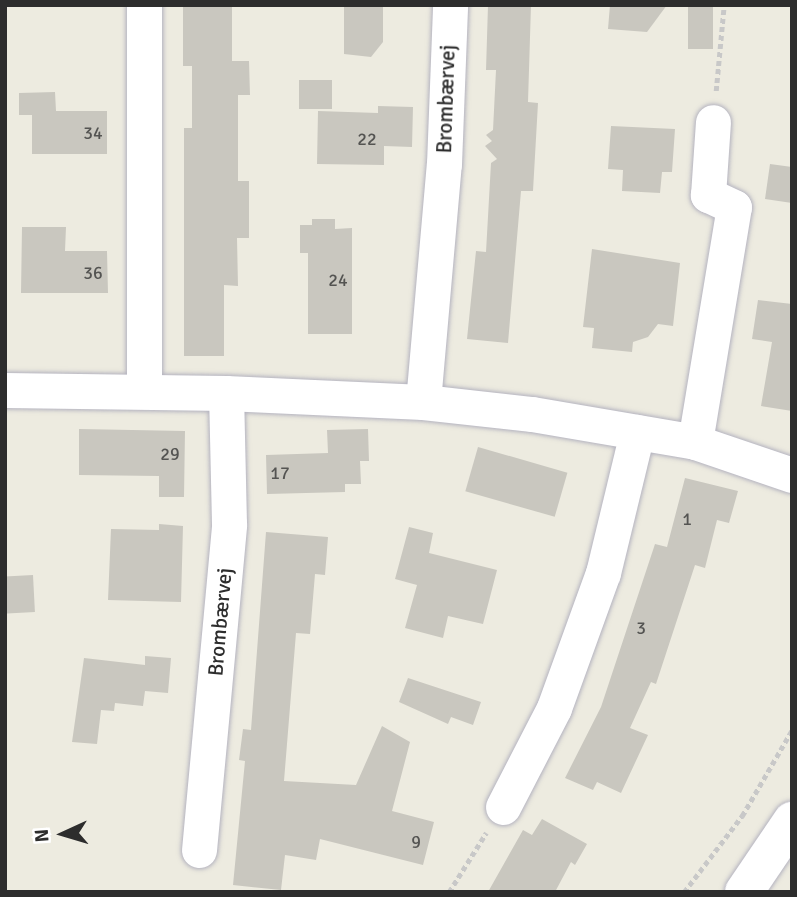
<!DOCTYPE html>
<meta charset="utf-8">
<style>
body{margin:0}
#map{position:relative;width:797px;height:897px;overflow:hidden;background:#edebe0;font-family:Signika,sans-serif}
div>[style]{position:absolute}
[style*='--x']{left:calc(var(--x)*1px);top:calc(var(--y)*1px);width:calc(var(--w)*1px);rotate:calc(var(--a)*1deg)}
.building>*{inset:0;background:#c9c7bf;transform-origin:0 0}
.path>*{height:4.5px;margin-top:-2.25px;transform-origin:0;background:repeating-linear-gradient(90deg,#c8c8c8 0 5px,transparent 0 8.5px)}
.roads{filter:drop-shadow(0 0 2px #b4b3bf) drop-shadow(0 0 2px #b4b3bf)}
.street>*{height:35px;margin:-17.5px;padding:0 17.5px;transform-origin:17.5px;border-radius:17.5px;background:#fff}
.secondary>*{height:38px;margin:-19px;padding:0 19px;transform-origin:19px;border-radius:19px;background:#fff}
span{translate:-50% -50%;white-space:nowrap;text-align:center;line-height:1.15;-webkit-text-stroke:6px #fff;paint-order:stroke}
.number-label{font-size:18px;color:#545452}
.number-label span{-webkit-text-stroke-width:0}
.street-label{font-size:21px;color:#2d2d2d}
.frame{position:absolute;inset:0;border:7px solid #2d2d2d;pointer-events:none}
.north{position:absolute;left:28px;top:799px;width:70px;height:70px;-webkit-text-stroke:5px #fff;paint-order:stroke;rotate:266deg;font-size:19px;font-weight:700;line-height:28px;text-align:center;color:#2d2d2d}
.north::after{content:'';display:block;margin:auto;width:24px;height:32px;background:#2d2d2d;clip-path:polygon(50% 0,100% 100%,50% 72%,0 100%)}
</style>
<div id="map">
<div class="building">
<div style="clip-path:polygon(183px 5px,232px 5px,232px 61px,249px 61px,250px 95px,238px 95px,238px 181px,249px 181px,249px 238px,237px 238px,238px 286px,224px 285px,224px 356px,184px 356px,184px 128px,192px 128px,192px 66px,183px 66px)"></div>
<div style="clip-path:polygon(344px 5px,383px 5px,383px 42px,371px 57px,344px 54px)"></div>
<div style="clip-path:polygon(488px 5px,531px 5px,528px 102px,538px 103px,533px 191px,521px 191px,508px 343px,467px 339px,476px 251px,486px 252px,491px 163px,497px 159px,485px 146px,492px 141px,486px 135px,493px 130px,496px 70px,486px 70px)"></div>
<div style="clip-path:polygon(610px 5px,667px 5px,647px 32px,608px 29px)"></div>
<div style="left:688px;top:5px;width:25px;height:44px"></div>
<div style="left:299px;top:80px;width:33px;height:29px"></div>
<div style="clip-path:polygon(55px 92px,56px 111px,107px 111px,107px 154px,32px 154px,32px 115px,19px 115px,19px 93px)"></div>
<div style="clip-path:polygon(378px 106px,413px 107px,412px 147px,384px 146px,384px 165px,317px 164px,318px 111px,378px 113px)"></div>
<div style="clip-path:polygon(611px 126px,675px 129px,672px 172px,662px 172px,660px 193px,622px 191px,623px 170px,608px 169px)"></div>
<div style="clip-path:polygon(770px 164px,792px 167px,792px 203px,765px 199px)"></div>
<div style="clip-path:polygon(312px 219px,335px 219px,335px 229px,352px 228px,352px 334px,308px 334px,308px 253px,300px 253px,300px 225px,312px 225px)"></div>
<div style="clip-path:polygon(22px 227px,66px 227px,65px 251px,107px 251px,108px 293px,21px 293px)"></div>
<div style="clip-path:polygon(592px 249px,680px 263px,673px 326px,658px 324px,648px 337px,633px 342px,632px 352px,592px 348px,594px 328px,583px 327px)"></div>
<div style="clip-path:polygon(758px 300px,792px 304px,792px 411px,761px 406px,772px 342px,752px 339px)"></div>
<div style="clip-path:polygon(79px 429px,185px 431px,184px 497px,159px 497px,159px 476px,79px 475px)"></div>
<div style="clip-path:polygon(368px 429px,369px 461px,360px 461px,361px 484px,345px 484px,345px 492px,267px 494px,266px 455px,328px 453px,327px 430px)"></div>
<div style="left:478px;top:447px;width:93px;height:46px;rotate:16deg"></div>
<div style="clip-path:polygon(685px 478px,738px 491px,729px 523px,717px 520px,705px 568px,695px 565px,656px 684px,651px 682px,630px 728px,648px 735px,621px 793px,597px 782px,593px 790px,565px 778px,601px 707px,655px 544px,667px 547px)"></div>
<div style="clip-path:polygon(159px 524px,183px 526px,181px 602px,108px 600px,111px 529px,159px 530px)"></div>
<div style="clip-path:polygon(409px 527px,433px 533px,429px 553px,497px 570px,483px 624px,448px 616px,443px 638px,405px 628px,417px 585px,395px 579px)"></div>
<div style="clip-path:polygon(266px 532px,328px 537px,325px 575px,315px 574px,310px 634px,296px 633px,284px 781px,356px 785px,382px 726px,410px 742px,392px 811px,434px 822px,423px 865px,320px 839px,316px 860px,285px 855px,281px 890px,233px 885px,245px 761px,239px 760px,243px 729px,251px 730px)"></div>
<div style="left:33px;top:575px;width:37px;height:28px;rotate:87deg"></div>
<div style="clip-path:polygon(145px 656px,171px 658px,168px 693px,145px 691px,143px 706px,115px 703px,114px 711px,101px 710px,97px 744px,72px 742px,84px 658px,145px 665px)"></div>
<div style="clip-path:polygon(408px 678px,481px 702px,473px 725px,451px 717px,448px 724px,399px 702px)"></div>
<div style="clip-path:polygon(542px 819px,587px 844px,575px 865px,571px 862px,555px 892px,488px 892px,523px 830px,532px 835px)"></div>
</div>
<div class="path">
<div style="--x:716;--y:91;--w:86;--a:-84.7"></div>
<div style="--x:449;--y:892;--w:70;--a:-57.9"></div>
<div style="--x:684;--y:892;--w:96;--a:-52.7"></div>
<div style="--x:742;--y:816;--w:99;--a:-59.8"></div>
</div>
<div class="roads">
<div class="street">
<div style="--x:5;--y:390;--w:221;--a:0.8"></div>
<div style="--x:226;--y:393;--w:197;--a:2.6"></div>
<div style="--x:423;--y:402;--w:110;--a:6.3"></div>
<div style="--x:532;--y:414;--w:165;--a:9.7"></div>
<div style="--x:695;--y:442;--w:102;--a:18.8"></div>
<div style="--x:144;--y:391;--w:386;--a:-90"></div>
<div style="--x:423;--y:402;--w:239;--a:-85"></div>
<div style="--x:444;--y:164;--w:159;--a:-87.8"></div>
<div style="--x:695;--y:442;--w:238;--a:-80.6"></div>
<div style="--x:734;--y:207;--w:29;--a:-155"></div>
<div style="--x:708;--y:195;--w:73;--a:-86.1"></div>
<div style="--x:503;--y:807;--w:111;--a:-62.7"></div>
<div style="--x:554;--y:708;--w:144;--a:-70.1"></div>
<div style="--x:603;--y:573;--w:145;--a:-76.4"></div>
<div style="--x:199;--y:850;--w:327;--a:-84.7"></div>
<div style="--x:229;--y:524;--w:131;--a:-91.3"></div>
</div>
<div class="secondary">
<div style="--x:744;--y:892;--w:86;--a:-55.9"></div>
</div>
</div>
<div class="number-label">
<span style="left:93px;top:133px">34</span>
<span style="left:367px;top:139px">22</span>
<span style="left:93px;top:273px">36</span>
<span style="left:338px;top:280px">24</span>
<span style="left:170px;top:454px">29</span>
<span style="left:280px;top:473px">17</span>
<span style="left:687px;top:519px">1</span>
<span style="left:641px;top:628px">3</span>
<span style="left:416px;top:842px">9</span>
</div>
<div class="street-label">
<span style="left:446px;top:99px;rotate:-88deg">Brombærvej</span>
<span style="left:220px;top:622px;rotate:-85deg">Brombærvej</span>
</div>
<div class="frame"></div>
<div class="north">N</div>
</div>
